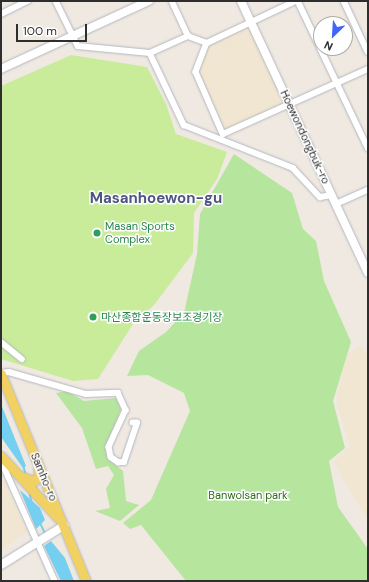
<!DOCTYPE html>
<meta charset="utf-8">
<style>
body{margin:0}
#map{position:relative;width:369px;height:582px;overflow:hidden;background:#efe9e1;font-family:"DM Sans","Noto Sans KR",sans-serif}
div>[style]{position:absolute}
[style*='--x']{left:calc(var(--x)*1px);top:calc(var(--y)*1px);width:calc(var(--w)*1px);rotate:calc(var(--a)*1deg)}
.education>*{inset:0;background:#f0e6d1}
.green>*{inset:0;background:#b6e59e}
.pitch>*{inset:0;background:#c9ec9a}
.water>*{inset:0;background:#75cff0}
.stream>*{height:1.5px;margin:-0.75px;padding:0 0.75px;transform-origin:0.75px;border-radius:0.75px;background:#75cff0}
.roads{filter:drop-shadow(0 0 1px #b4b7c1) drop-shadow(0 0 1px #b4b7c1)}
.street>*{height:5.5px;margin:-2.75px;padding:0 2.75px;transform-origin:2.75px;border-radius:2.75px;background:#fff}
.secondary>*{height:8px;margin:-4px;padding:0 4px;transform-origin:4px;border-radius:4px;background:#fff}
.primary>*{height:9px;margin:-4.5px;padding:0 4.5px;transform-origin:4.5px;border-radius:4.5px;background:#f2d163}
.dots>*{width:11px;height:11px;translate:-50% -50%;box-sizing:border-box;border:2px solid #fff;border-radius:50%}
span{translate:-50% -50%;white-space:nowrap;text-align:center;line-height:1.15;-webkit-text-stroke:3px #fff;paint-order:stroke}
.street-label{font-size:11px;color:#2e2e2e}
.leisure-label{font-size:11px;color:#27864d}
.left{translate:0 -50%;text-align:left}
.park-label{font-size:11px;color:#2c6e1b}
.district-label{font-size:15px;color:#4d5680;font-weight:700}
.frame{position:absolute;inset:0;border:2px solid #2e2e2e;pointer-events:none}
.north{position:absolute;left:313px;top:16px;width:40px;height:40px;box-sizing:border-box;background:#fff;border:1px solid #ababab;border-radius:50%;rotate:205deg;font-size:11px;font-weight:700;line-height:16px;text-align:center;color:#2e2e2e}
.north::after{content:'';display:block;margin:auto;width:14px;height:18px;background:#4264fb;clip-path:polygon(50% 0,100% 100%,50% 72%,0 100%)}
.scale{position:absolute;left:16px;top:24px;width:71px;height:18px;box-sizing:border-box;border:2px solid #2e2e2e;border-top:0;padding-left:5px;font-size:12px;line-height:14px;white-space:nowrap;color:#2e2e2e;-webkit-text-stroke:3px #fff;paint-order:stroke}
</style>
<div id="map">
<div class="education">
<div style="clip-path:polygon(250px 25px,286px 103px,226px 130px,198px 72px,209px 45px)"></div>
<div style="clip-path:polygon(361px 345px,368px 356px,368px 514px,365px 516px,333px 462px,350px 447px,336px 402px,347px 355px)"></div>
<div style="clip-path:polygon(1px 475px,27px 532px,1px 550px)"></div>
</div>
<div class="green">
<div style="clip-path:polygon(234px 154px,292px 193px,303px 229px,316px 241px,324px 281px,351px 342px,333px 401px,345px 448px,329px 461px,338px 507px,368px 549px,368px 581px,186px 581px,141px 525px,130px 529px,123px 523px,151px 500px,190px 411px,184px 393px,148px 375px,127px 376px,139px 351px,166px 332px,184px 313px,197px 254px,200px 214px)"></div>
<div style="clip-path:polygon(67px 391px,84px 401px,116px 398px,121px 409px,106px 450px,109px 460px,123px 471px,126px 501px,139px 505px,120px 521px,95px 511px,110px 508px,106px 489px,114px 475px,108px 466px,96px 469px,82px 428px,56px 393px)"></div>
</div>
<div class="pitch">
<div style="clip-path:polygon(71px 55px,147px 67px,166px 104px,176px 134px,227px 152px,217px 179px,194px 213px,193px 253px,154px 305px,133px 324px,98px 379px,73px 381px,1px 359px,1px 86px)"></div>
</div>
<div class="water">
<div style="clip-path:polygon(1px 404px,26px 466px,23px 468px,1px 437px)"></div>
<div style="clip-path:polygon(20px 490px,40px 508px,45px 520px,36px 529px)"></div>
<div style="clip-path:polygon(51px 541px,65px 558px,74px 581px,61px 581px,44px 546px)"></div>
</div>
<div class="stream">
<div style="--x:24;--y:467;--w:7;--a:74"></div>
<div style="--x:30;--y:494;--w:8;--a:76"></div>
<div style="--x:41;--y:524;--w:10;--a:66"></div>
</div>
<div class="roads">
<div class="street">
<div style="--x:56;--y:1;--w:50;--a:63.9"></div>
<div style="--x:78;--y:46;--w:72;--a:5.6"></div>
<div style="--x:150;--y:53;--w:42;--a:-24.1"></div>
<div style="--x:172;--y:1;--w:38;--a:65"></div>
<div style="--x:188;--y:36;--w:20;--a:20"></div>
<div style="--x:207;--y:43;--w:98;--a:-25.3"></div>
<div style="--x:298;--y:1;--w:163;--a:64.5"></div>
<div style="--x:344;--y:1;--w:56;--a:64.8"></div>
<div style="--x:1;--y:14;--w:30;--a:-26"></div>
<div style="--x:207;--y:43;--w:31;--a:111"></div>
<div style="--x:196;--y:72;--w:68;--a:66.5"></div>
<div style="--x:223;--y:134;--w:159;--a:-24.1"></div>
<div style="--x:150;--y:53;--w:80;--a:64.7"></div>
<div style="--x:184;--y:125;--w:117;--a:21.5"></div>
<div style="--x:293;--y:168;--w:40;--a:47"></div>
<div style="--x:320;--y:197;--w:12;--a:-9"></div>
<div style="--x:336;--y:204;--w:35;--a:-24"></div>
<div style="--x:1;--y:342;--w:27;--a:39"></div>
<div style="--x:1;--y:373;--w:8;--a:-7"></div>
<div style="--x:9;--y:372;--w:80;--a:15.9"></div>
<div style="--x:86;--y:394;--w:32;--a:-2"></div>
<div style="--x:118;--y:393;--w:19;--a:65"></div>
<div style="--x:126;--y:410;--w:41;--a:114.7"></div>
<div style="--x:109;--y:447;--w:10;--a:79"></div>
<div style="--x:111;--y:457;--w:9;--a:36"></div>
<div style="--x:118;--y:462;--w:6;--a:0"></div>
<div style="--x:124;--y:462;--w:41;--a:-71.6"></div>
<div style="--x:137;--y:423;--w:4;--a:180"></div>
<div style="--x:1;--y:460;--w:133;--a:65.9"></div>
</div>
<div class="secondary">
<div style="--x:241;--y:1;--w:300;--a:65"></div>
<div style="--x:1;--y:69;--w:163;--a:-24.7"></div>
<div style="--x:1;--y:565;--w:75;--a:-32"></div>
</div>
<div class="primary">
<div style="--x:1;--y:374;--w:224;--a:67.7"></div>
<div style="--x:1;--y:456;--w:84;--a:47.4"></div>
<div style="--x:20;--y:476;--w:15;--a:20"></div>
<div style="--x:34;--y:481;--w:7;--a:-45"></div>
<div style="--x:39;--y:476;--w:9;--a:-96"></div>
</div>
</div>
<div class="dots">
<div style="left:97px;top:233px;background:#2e9e5b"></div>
<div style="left:93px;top:317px;background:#2e9e5b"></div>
</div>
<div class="street-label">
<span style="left:305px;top:137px;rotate:65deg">Hoewondongbuk-ro</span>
<span style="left:44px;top:477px;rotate:67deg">Samho-ro</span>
</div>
<div class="leisure-label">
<span class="left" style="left:105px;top:233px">Masan Sports<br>Complex</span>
<span class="left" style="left:101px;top:317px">마산종합운동장보조경기장</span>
</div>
<div class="park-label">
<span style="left:248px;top:495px">Banwolsan park</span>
</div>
<div class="district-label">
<span style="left:156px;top:199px">Masanhoewon-gu</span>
</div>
<div class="frame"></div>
<div class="north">N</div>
<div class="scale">100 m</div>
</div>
